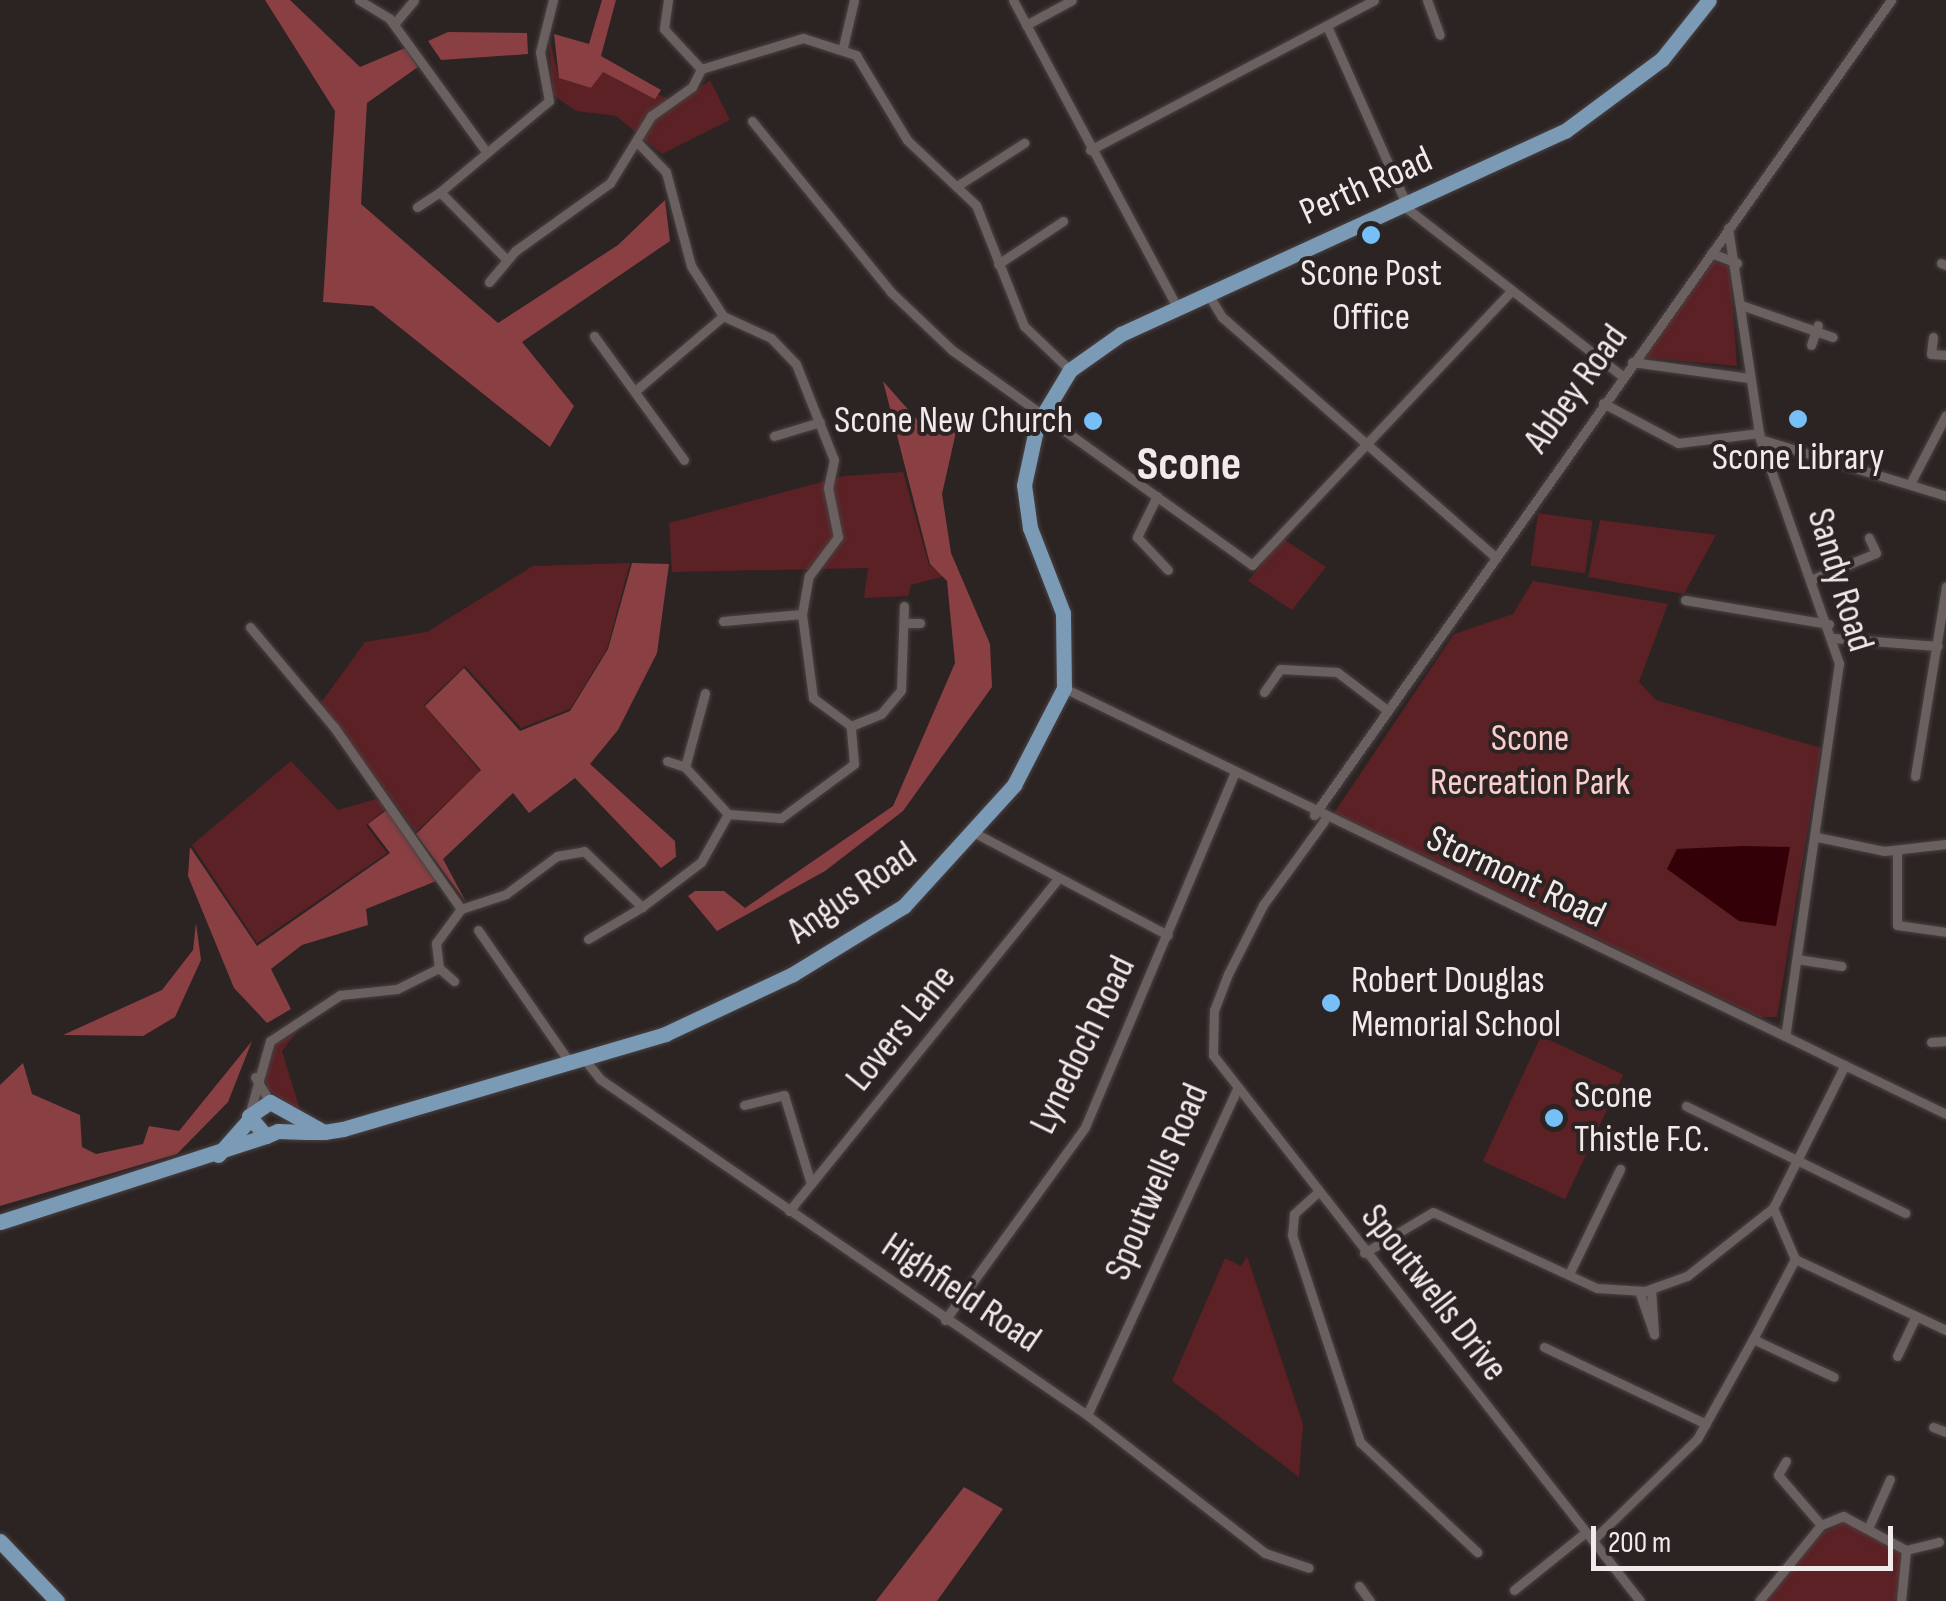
<!DOCTYPE html>
<style>
body{margin:0}
#map{position:relative;width:1946px;height:1601px;overflow:hidden;background:#2c2323;font-family:"Sofia Sans Condensed",sans-serif}
div>[style]{position:absolute}
[style*='--x']{left:calc(var(--x)*1px);top:calc(var(--y)*1px);width:calc(var(--w)*1px);rotate:calc(var(--a)*1deg)}
.green>*{inset:0;background:#5b2125;transform-origin:0 0}
.forest>*{inset:0;background:#8a3f43}
.water>*{inset:0;background:#320006}
.roads{filter:drop-shadow(0 0 2px #4a4242) drop-shadow(0 0 2px #4a4242)}
.minor>*{height:9px;margin:-4.5px;padding:0 4.5px;transform-origin:4.5px;border-radius:4.5px;background:#6b6060}
.primary>*{height:15px;margin:-7.5px;padding:0 7.5px;transform-origin:7.5px;border-radius:7.5px;background:#7b9ab6}
.dots>*{width:28px;height:28px;translate:-50% -50%;box-sizing:border-box;border:5px solid #2c2323;border-radius:50%}
span{translate:-50% -50%;white-space:nowrap;text-align:center;line-height:1.15;-webkit-text-stroke:8px #2c2323;paint-order:stroke}
.street-label{font-size:38px;color:#f2ebeb}
.poi-label{font-size:38px;color:#f2ebeb}
.right{translate:-100% -50%;text-align:right}
.left{translate:0 -50%;text-align:left}
.park-label{font-size:38px;color:#fccdcd}
.district-label{font-size:48px;color:#f2ebeb;font-weight:700}
.scale{position:absolute;left:1591px;top:1526px;width:302px;height:45px;box-sizing:border-box;border:5px solid #f2ebeb;border-top:0;padding-left:12px;font-size:30px;line-height:35px;white-space:nowrap;color:#f2ebeb;-webkit-text-stroke:8px #2c2323;paint-order:stroke}
</style>
<div id="map">
<div class="green">
<div style="clip-path:polygon(548px 33px,559px 78px,591px 88px,602px 72px,679px 103px,710px 80px,730px 120px,662px 154px,616px 116px,576px 111px,553px 95px)"></div>
<div style="clip-path:polygon(1708px 260px,1730px 267px,1737px 366px,1639px 357px)"></div>
<div style="clip-path:polygon(903px 472px,929px 565px,944px 576px,911px 585px,908px 596px,864px 598px,868px 568px,672px 572px,669px 523px,844px 476px)"></div>
<div style="left:1538px;top:513px;width:55px;height:53px;rotate:8deg"></div>
<div style="clip-path:polygon(1600px 520px,1716px 535px,1684px 594px,1588px 577px)"></div>
<div style="clip-path:polygon(1282px 538px,1326px 567px,1292px 610px,1248px 581px)"></div>
<div style="clip-path:polygon(630px 563px,607px 649px,570px 709px,521px 728px,465px 666px,424px 705px,480px 771px,416px 832px,321px 703px,365px 642px,427px 632px,533px 566px)"></div>
<div style="clip-path:polygon(1533px 581px,1668px 604px,1639px 682px,1656px 700px,1821px 748px,1777px 1017px,1760px 1017px,1334px 813px,1454px 634px,1513px 614px)"></div>
<div style="clip-path:polygon(291px 761px,338px 810px,379px 798px,387px 808px,366px 825px,387px 853px,257px 943px,192px 845px)"></div>
<div style="clip-path:polygon(302px 1025px,282px 1051px,301px 1113px,268px 1089px,262px 1065px,277px 1041px)"></div>
<div style="left:1541px;top:1036px;width:91px;height:138px;rotate:25deg"></div>
<div style="clip-path:polygon(1247px 1256px,1303px 1424px,1299px 1477px,1172px 1381px,1225px 1258px,1241px 1266px)"></div>
<div style="clip-path:polygon(1846px 1521px,1903px 1553px,1896px 1601px,1765px 1601px,1822px 1533px)"></div>
</div>
<div class="forest">
<div style="clip-path:polygon(265px 0,290px 0,360px 67px,405px 48px,418px 67px,367px 103px,361px 204px,498px 323px,618px 245px,665px 200px,670px 241px,522px 342px,574px 406px,550px 447px,373px 306px,323px 302px,335px 111px)"></div>
<div style="clip-path:polygon(602px 0,616px 0,601px 56px,661px 90px,655px 99px,603px 72px,591px 88px,559px 78px,554px 34px,589px 44px)"></div>
<div style="clip-path:polygon(448px 32px,527px 33px,528px 54px,441px 60px,428px 41px)"></div>
<div style="clip-path:polygon(883px 381px,927px 431px,956px 432px,942px 494px,951px 553px,990px 644px,992px 687px,903px 811px,825px 871px,717px 931px,688px 896px,695px 891px,724px 891px,745px 908px,893px 806px,955px 663px,947px 581px,930px 564px)"></div>
<div style="clip-path:polygon(632px 563px,669px 564px,657px 653px,618px 730px,590px 764px,675px 841px,676px 857px,661px 868px,575px 778px,529px 813px,513px 793px,443px 859px,466px 902px,416px 834px,481px 770px,425px 706px,464px 668px,520px 731px,570px 711px,608px 649px)"></div>
<div style="clip-path:polygon(388px 809px,439px 880px,366px 909px,368px 925px,302px 945px,271px 969px,291px 1009px,267px 1023px,234px 988px,188px 876px,190px 847px,257px 946px,390px 853px,368px 824px)"></div>
<div style="clip-path:polygon(196px 923px,201px 960px,175px 1017px,143px 1036px,63px 1035px,162px 990px,193px 950px)"></div>
<div style="clip-path:polygon(252px 1041px,228px 1102px,177px 1154px,0 1206px,0 1085px,23px 1063px,32px 1094px,80px 1115px,82px 1147px,96px 1154px,143px 1144px,149px 1126px,179px 1131px)"></div>
<div style="clip-path:polygon(964px 1487px,1003px 1509px,937px 1601px,876px 1601px)"></div>
</div>
<div class="water">
<div style="clip-path:polygon(1743px 846px,1790px 847px,1776px 926px,1739px 921px,1667px 869px,1677px 849px)"></div>
</div>
<div class="roads">
<div class="minor">
<div style="--x:359;--y:0;--w:35;--a:31"></div>
<div style="--x:389;--y:18;--w:163;--a:54"></div>
<div style="--x:668;--y:0;--w:29;--a:98"></div>
<div style="--x:664;--y:29;--w:54;--a:47.2"></div>
<div style="--x:701;--y:69;--w:107;--a:-16.9"></div>
<div style="--x:803;--y:38;--w:56;--a:17.8"></div>
<div style="--x:856;--y:55;--w:99;--a:59"></div>
<div style="--x:907;--y:140;--w:95;--a:43.3"></div>
<div style="--x:976;--y:205;--w:130;--a:68.4"></div>
<div style="--x:1024;--y:326;--w:64;--a:43.7"></div>
<div style="--x:1013;--y:0;--w:348;--a:61.9"></div>
<div style="--x:1427;--y:0;--w:37;--a:70"></div>
<div style="--x:394;--y:24;--w:31;--a:-50"></div>
<div style="--x:1026;--y:25;--w:52;--a:-28.5"></div>
<div style="--x:1327;--y:26;--w:201;--a:66"></div>
<div style="--x:1409;--y:210;--w:270;--a:37.9"></div>
<div style="--x:843;--y:47;--w:48;--a:-76.8"></div>
<div style="--x:752;--y:121;--w:220;--a:50.9"></div>
<div style="--x:891;--y:292;--w:84;--a:43.6"></div>
<div style="--x:952;--y:350;--w:369;--a:35.6"></div>
<div style="--x:1252;--y:565;--w:377;--a:-46.6"></div>
<div style="--x:1090;--y:150;--w:321;--a:-27.8"></div>
<div style="--x:957;--y:186;--w:80;--a:-32.7"></div>
<div style="--x:440;--y:192;--w:142;--a:-39.9"></div>
<div style="--x:549;--y:101;--w:50;--a:-100.4"></div>
<div style="--x:540;--y:52;--w:54;--a:-76"></div>
<div style="--x:417;--y:207;--w:27;--a:-33"></div>
<div style="--x:440;--y:192;--w:95;--a:45.4"></div>
<div style="--x:1728;--y:228;--w:213;--a:81.4"></div>
<div style="--x:1760;--y:439;--w:238;--a:70.6"></div>
<div style="--x:1839;--y:663;--w:377;--a:98.2"></div>
<div style="--x:1711;--y:253;--w:28;--a:21"></div>
<div style="--x:1941;--y:263;--w:5;--a:22"></div>
<div style="--x:998;--y:264;--w:78;--a:-33.5"></div>
<div style="--x:489;--y:282;--w:40;--a:-50"></div>
<div style="--x:515;--y:251;--w:117;--a:-35.6"></div>
<div style="--x:610;--y:183;--w:79;--a:-58.5"></div>
<div style="--x:651;--y:116;--w:50;--a:-35.3"></div>
<div style="--x:692;--y:87;--w:20;--a:-63"></div>
<div style="--x:1208;--y:294;--w:27;--a:59"></div>
<div style="--x:1222;--y:317;--w:362;--a:41.3"></div>
<div style="--x:1741;--y:305;--w:97;--a:19.2"></div>
<div style="--x:594;--y:336;--w:153;--a:54"></div>
<div style="--x:1933;--y:337;--w:17;--a:97"></div>
<div style="--x:1931;--y:354;--w:15;--a:4"></div>
<div style="--x:1811;--y:345;--w:21;--a:-71"></div>
<div style="--x:1632;--y:362;--w:118;--a:7.8"></div>
<div style="--x:635;--y:391;--w:116;--a:-40.4"></div>
<div style="--x:1603;--y:403;--w:85;--a:28.1"></div>
<div style="--x:1678;--y:443;--w:82;--a:-7"></div>
<div style="--x:774;--y:436;--w:48;--a:-16.9"></div>
<div style="--x:1760;--y:439;--w:195;--a:17"></div>
<div style="--x:1912;--y:480;--w:73;--a:-62.4"></div>
<div style="--x:1157;--y:496;--w:46;--a:116"></div>
<div style="--x:1137;--y:537;--w:45;--a:46.8"></div>
<div style="--x:1813;--y:579;--w:68;--a:-22.4"></div>
<div style="--x:1876;--y:553;--w:17;--a:-115"></div>
<div style="--x:1685;--y:600;--w:146;--a:9.5"></div>
<div style="--x:723;--y:621;--w:79;--a:-5.1"></div>
<div style="--x:904;--y:623;--w:16;--a:0"></div>
<div style="--x:250;--y:627;--w:131;--a:50"></div>
<div style="--x:334;--y:727;--w:222;--a:55.1"></div>
<div style="--x:1834;--y:638;--w:104;--a:4.4"></div>
<div style="--x:1064;--y:688;--w:979;--a:25.78"></div>
<div style="--x:1264;--y:692;--w:28;--a:-55"></div>
<div style="--x:1280;--y:669;--w:57;--a:3"></div>
<div style="--x:1337;--y:672;--w:63;--a:37.2"></div>
<div style="--x:705;--y:693;--w:77;--a:105.1"></div>
<div style="--x:685;--y:767;--w:64;--a:47.5"></div>
<div style="--x:851;--y:726;--w:32;--a:-22"></div>
<div style="--x:881;--y:714;--w:31;--a:-50"></div>
<div style="--x:901;--y:690;--w:84;--a:-88"></div>
<div style="--x:667;--y:761;--w:19;--a:18"></div>
<div style="--x:1915;--y:776;--w:192;--a:-80.7"></div>
<div style="--x:1314;--y:815;--w:999;--a:-54.7"></div>
<div style="--x:1324;--y:821;--w:104;--a:126"></div>
<div style="--x:1263;--y:905;--w:77;--a:116.9"></div>
<div style="--x:1228;--y:974;--w:39;--a:111"></div>
<div style="--x:1214;--y:1010;--w:45;--a:91.3"></div>
<div style="--x:1213;--y:1055;--w:693;--a:51.97"></div>
<div style="--x:975;--y:833;--w:218;--a:27.9"></div>
<div style="--x:1817;--y:837;--w:68;--a:11.8"></div>
<div style="--x:1884;--y:851;--w:62;--a:-6.4"></div>
<div style="--x:1897;--y:852;--w:73;--a:90"></div>
<div style="--x:1897;--y:925;--w:49;--a:8.1"></div>
<div style="--x:478;--y:930;--w:162;--a:55.3"></div>
<div style="--x:588;--y:939;--w:63;--a:-30.7"></div>
<div style="--x:1797;--y:959;--w:45;--a:9"></div>
<div style="--x:439;--y:968;--w:20;--a:41"></div>
<div style="--x:1931;--y:1042;--w:15;--a:-4"></div>
<div style="--x:584;--y:1059;--w:26;--a:51"></div>
<div style="--x:600;--y:1079;--w:592;--a:34.6"></div>
<div style="--x:1087;--y:1415;--w:225;--a:37.8"></div>
<div style="--x:1265;--y:1553;--w:46;--a:18.8"></div>
<div style="--x:255;--y:1077;--w:29;--a:59"></div>
<div style="--x:744;--y:1105;--w:41;--a:-14"></div>
<div style="--x:784;--y:1095;--w:93;--a:73.1"></div>
<div style="--x:1686;--y:1106;--w:244;--a:26"></div>
<div style="--x:250;--y:1112;--w:74;--a:-74.3"></div>
<div style="--x:270;--y:1041;--w:84;--a:-33.3"></div>
<div style="--x:340;--y:995;--w:57;--a:-6"></div>
<div style="--x:397;--y:989;--w:47;--a:-26.6"></div>
<div style="--x:439;--y:968;--w:25;--a:-97"></div>
<div style="--x:436;--y:943;--w:42;--a:-53.7"></div>
<div style="--x:461;--y:909;--w:47;--a:-18.4"></div>
<div style="--x:506;--y:894;--w:64;--a:-36.7"></div>
<div style="--x:557;--y:856;--w:27;--a:-10"></div>
<div style="--x:584;--y:851;--w:81;--a:44"></div>
<div style="--x:642;--y:907;--w:74;--a:-37.3"></div>
<div style="--x:701;--y:862;--w:55;--a:-60.6"></div>
<div style="--x:728;--y:814;--w:53;--a:4.3"></div>
<div style="--x:781;--y:818;--w:91;--a:-36.5"></div>
<div style="--x:854;--y:764;--w:38;--a:-95"></div>
<div style="--x:851;--y:726;--w:47;--a:-143.6"></div>
<div style="--x:813;--y:698;--w:85;--a:-97.5"></div>
<div style="--x:802;--y:614;--w:39;--a:-80"></div>
<div style="--x:809;--y:576;--w:49;--a:-53.4"></div>
<div style="--x:838;--y:537;--w:50;--a:-101.5"></div>
<div style="--x:828;--y:488;--w:29;--a:-78"></div>
<div style="--x:834;--y:460;--w:103;--a:-111.6"></div>
<div style="--x:796;--y:364;--w:36;--a:-134"></div>
<div style="--x:771;--y:338;--w:53;--a:-155.4"></div>
<div style="--x:723;--y:316;--w:59;--a:-122.6"></div>
<div style="--x:691;--y:266;--w:97;--a:-104.9"></div>
<div style="--x:666;--y:172;--w:40;--a:-134"></div>
<div style="--x:1317;--y:1193;--w:31;--a:138"></div>
<div style="--x:1294;--y:1214;--w:21;--a:95"></div>
<div style="--x:1292;--y:1235;--w:218;--a:71.8"></div>
<div style="--x:1360;--y:1442;--w:161;--a:43.2"></div>
<div style="--x:789;--y:1211;--w:426;--a:-51"></div>
<div style="--x:1364;--y:1253;--w:80;--a:-30.7"></div>
<div style="--x:1433;--y:1212;--w:181;--a:24.9"></div>
<div style="--x:1597;--y:1288;--w:48;--a:3.6"></div>
<div style="--x:1645;--y:1291;--w:45;--a:-19.7"></div>
<div style="--x:1687;--y:1276;--w:110;--a:-38.3"></div>
<div style="--x:1795;--y:1259;--w:167;--a:25.2"></div>
<div style="--x:1569;--y:1274;--w:117;--a:-64.1"></div>
<div style="--x:1639;--y:1291;--w:46;--a:70.8"></div>
<div style="--x:1654;--y:1334;--w:45;--a:-93.8"></div>
<div style="--x:945;--y:1320;--w:238;--a:-54"></div>
<div style="--x:1085;--y:1127;--w:385;--a:-67.1"></div>
<div style="--x:1753;--y:1339;--w:89;--a:25.1"></div>
<div style="--x:1544;--y:1347;--w:179;--a:25.4"></div>
<div style="--x:1897;--y:1356;--w:44;--a:-64.6"></div>
<div style="--x:1087;--y:1415;--w:359;--a:-65.3"></div>
<div style="--x:1933;--y:1427;--w:14;--a:21"></div>
<div style="--x:1786;--y:1461;--w:16;--a:120"></div>
<div style="--x:1778;--y:1475;--w:66;--a:49.3"></div>
<div style="--x:1870;--y:1524;--w:49;--a:-66"></div>
<div style="--x:1593;--y:1540;--w:145;--a:-44.2"></div>
<div style="--x:1697;--y:1439;--w:115;--a:-60.8"></div>
<div style="--x:1753;--y:1339;--w:90;--a:-62.3"></div>
<div style="--x:1795;--y:1259;--w:56;--a:-113.3"></div>
<div style="--x:1773;--y:1208;--w:160;--a:-63.3"></div>
<div style="--x:1906;--y:1550;--w:34;--a:-14"></div>
<div style="--x:1359;--y:1586;--w:19;--a:54"></div>
<div style="--x:1514;--y:1590;--w:92;--a:-38.9"></div>
<div style="--x:1759;--y:1601;--w:98;--a:-50.8"></div>
<div style="--x:1821;--y:1525;--w:24;--a:-22"></div>
<div style="--x:1843;--y:1516;--w:72;--a:28.4"></div>
<div style="--x:1906;--y:1550;--w:51;--a:95.6"></div>
</div>
<div class="primary">
<div style="--x:324;--y:1132;--w:62;--a:-150.9"></div>
<div style="--x:270;--y:1102;--w:25;--a:146"></div>
<div style="--x:249;--y:1116;--w:26;--a:50"></div>
<div style="--x:266;--y:1136;--w:13;--a:-23"></div>
<div style="--x:278;--y:1131;--w:28;--a:2"></div>
<div style="--x:306;--y:1132;--w:18;--a:0"></div>
<div style="--x:324;--y:1132;--w:19;--a:-9"></div>
<div style="--x:343;--y:1129;--w:336;--a:-16.4"></div>
<div style="--x:665;--y:1034;--w:141;--a:-25.1"></div>
<div style="--x:793;--y:974;--w:130;--a:-31.5"></div>
<div style="--x:904;--y:906;--w:164;--a:-47.7"></div>
<div style="--x:1014;--y:785;--w:109;--a:-62.7"></div>
<div style="--x:1064;--y:688;--w:75;--a:-90.8"></div>
<div style="--x:1063;--y:613;--w:91;--a:-111.2"></div>
<div style="--x:1030;--y:528;--w:43;--a:-97.9"></div>
<div style="--x:1024;--y:485;--w:61;--a:-77.8"></div>
<div style="--x:1037;--y:425;--w:64;--a:-59"></div>
<div style="--x:1070;--y:370;--w:62;--a:-35.2"></div>
<div style="--x:1121;--y:334;--w:488;--a:-24.6"></div>
<div style="--x:1565;--y:131;--w:121;--a:-36.6"></div>
<div style="--x:1662;--y:59;--w:75;--a:-51.5"></div>
<div style="--x:218;--y:1155;--w:47;--a:-48.5"></div>
<div style="--x:0;--y:1222;--w:280;--a:-17.9"></div>
<div style="--x:0;--y:1541;--w:83;--a:46.5"></div>
</div>
</div>
<div class="dots">
<div style="left:1371px;top:235px;background:#76c0f7"></div>
<div style="left:1798px;top:419px;background:#76c0f7"></div>
<div style="left:1093px;top:421px;background:#76c0f7"></div>
<div style="left:1331px;top:1003px;background:#76c0f7"></div>
<div style="left:1554px;top:1118px;background:#76c0f7"></div>
</div>
<div class="street-label">
<span style="left:1366px;top:186px;rotate:-24deg">Perth Road</span>
<span style="left:1576px;top:389px;rotate:-54deg">Abbey Road</span>
<span style="left:1840px;top:580px;rotate:73deg">Sandy Road</span>
<span style="left:1516px;top:877px;rotate:25deg">Stormont Road</span>
<span style="left:852px;top:893px;rotate:-35deg">Angus Road</span>
<span style="left:901px;top:1028px;rotate:-51deg">Lovers Lane</span>
<span style="left:1083px;top:1045px;rotate:-64deg">Lynedoch Road</span>
<span style="left:1157px;top:1182px;rotate:-67deg">Spoutwells Road</span>
<span style="left:961px;top:1293px;rotate:34deg">Highfield Road</span>
<span style="left:1434px;top:1293px;rotate:52deg">Spoutwells Drive</span>
</div>
<div class="poi-label">
<span style="left:1371px;top:296px">Scone Post<br>Office</span>
<span class="right" style="left:1073px;top:421px">Scone New Church</span>
<span style="left:1798px;top:458px">Scone Library</span>
<span class="left" style="left:1351px;top:1003px">Robert Douglas<br>Memorial School</span>
<span class="left" style="left:1574px;top:1118px">Scone<br>Thistle F.C.</span>
</div>
<div class="park-label">
<span style="left:1530px;top:761px">Scone<br>Recreation Park</span>
</div>
<div class="district-label">
<span style="left:1189px;top:465px">Scone</span>
</div>
<div class="scale">200 m</div>
</div>
